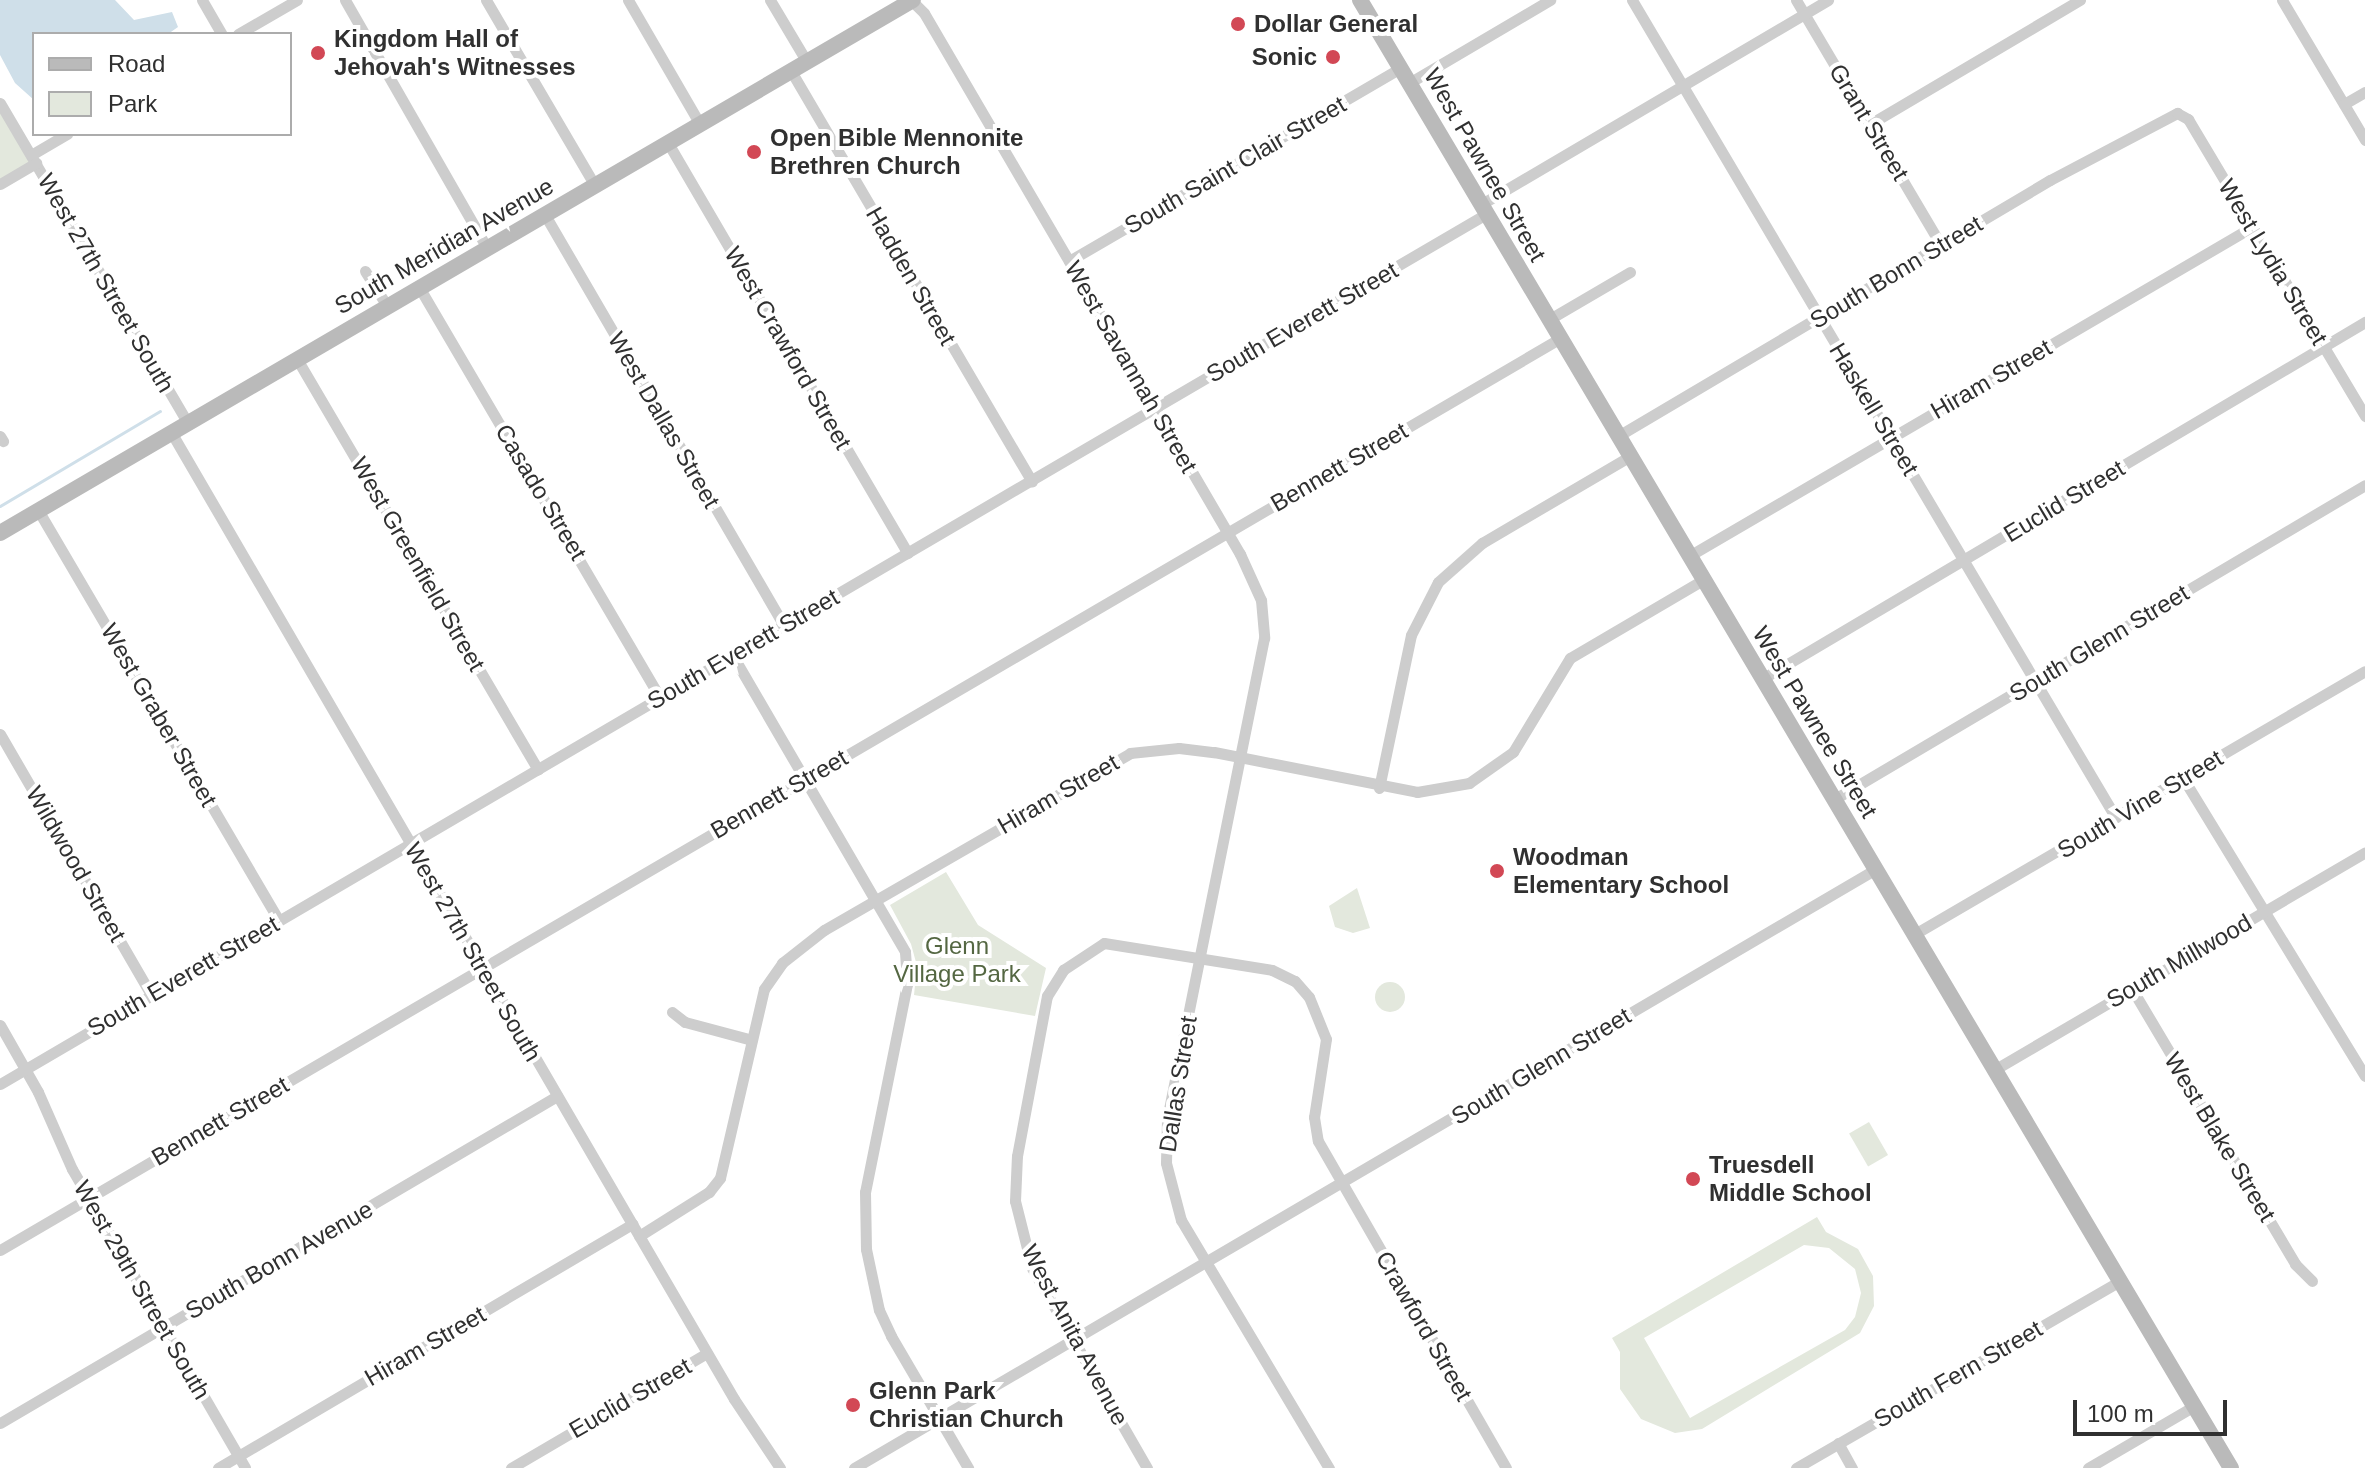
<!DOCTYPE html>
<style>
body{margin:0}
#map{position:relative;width:2365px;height:1468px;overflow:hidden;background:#fff;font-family:Helvetica,sans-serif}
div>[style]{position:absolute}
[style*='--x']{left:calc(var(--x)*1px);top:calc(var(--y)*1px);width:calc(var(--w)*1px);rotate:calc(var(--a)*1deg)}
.green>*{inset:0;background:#e3e8dd;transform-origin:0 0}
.round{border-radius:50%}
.water>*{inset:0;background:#cfdfe9}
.stream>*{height:3px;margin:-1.5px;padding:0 1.5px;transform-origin:1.5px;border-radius:1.5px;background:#cfdfe9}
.minor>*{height:11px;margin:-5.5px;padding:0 5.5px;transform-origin:5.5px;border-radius:5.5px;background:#cdcdcd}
.secondary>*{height:16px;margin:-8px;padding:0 8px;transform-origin:8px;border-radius:8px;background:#bababa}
.dots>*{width:22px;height:22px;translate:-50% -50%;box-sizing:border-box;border:4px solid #fff;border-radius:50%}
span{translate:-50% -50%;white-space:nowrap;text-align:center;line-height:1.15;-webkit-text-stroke:8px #fff;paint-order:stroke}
.poi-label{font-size:24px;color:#303030;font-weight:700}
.left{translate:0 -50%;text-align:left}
.right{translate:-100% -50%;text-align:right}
.street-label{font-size:24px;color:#303030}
.park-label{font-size:24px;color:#546742}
.legend{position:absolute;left:32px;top:32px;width:260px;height:104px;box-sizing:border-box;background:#fff;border:2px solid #acacac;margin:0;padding:10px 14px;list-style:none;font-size:24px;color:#303030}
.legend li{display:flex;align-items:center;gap:16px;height:40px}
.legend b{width:40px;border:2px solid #acacac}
.scale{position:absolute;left:2073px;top:1400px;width:154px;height:36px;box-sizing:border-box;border:4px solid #303030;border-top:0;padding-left:10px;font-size:24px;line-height:28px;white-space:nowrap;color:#303030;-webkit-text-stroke:6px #fff;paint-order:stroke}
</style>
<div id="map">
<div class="green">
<div style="clip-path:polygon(0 103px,36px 163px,0 184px)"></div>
<div style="clip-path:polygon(946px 872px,978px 925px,1046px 968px,1035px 1016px,914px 995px,917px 966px,911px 944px,890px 905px)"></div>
<div style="clip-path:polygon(1357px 888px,1370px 928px,1353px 933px,1335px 927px,1329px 906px)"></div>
<div class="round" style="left:1375px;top:982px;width:30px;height:30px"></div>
<div style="left:1869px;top:1122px;width:38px;height:23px;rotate:60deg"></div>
<div style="clip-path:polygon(evenodd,1817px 1217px,1826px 1232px,1858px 1249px,1873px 1276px,1874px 1306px,1860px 1333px,1702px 1429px,1675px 1433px,1641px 1419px,1620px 1389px,1620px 1352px,1612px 1338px,1817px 1217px,1804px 1245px,1829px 1248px,1855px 1269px,1861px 1293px,1855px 1317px,1845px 1330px,1690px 1418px,1644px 1338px,1804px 1245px)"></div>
</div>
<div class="water">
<div style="clip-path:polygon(0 0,115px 0,134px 20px,172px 12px,178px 27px,168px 34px,34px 34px,34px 100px,15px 83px,0 55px)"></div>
</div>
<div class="stream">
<div style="--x:0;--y:506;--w:186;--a:-30.7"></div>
</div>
<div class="minor">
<div style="--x:202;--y:0;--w:39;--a:60"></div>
<div style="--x:345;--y:0;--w:286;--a:60.2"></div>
<div style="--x:486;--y:0;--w:216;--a:59.6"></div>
<div style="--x:628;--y:0;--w:143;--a:59.9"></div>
<div style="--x:770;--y:0;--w:72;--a:59.2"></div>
<div style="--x:911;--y:0;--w:18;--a:45"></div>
<div style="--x:924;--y:13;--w:627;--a:59.71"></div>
<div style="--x:1240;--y:554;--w:51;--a:65.5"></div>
<div style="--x:1261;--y:600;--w:38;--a:85"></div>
<div style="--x:1264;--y:638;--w:491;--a:101.4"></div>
<div style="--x:1167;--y:1119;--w:44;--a:91.3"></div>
<div style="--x:1166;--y:1163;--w:59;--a:75.3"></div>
<div style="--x:1181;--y:1220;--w:289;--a:59.2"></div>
<div style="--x:1632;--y:0;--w:950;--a:59.39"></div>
<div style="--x:1796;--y:0;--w:285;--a:59.4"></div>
<div style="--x:2282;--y:0;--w:163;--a:59.3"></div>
<div style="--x:238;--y:34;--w:68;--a:-30"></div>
<div style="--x:791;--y:71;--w:476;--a:59.6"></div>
<div style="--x:1409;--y:83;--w:164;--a:-30.5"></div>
<div style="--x:0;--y:103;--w:371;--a:59.6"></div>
<div style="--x:2344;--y:104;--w:24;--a:-30"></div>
<div style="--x:1870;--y:124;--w:244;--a:-30.6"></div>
<div style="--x:668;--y:143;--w:475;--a:59.7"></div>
<div style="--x:31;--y:155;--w:42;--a:-30.3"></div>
<div style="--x:0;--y:184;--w:42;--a:-30.3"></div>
<div style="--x:1480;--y:205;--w:404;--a:-30.5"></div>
<div style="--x:545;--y:215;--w:475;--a:59.8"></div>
<div style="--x:1069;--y:261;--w:383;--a:-30.2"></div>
<div style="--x:365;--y:271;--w:41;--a:57.8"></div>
<div style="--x:419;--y:287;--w:476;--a:59.6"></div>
<div style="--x:1548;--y:320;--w:95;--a:-30.3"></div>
<div style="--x:297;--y:359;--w:476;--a:59.6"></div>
<div style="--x:171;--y:432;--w:1119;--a:59.79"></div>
<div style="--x:734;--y:1399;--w:83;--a:56.3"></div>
<div style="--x:0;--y:436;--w:6;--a:59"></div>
<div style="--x:1618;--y:436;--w:502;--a:-30.65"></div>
<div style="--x:2050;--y:180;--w:144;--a:-27.8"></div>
<div style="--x:2177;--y:113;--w:13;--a:29"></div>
<div style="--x:2188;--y:119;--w:346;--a:59.2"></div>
<div style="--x:38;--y:510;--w:476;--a:59.6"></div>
<div style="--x:1689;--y:556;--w:652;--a:-30.3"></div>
<div style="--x:733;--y:656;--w:342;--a:59.8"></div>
<div style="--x:905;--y:952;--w:32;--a:86"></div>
<div style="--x:907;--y:984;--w:212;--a:101.4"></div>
<div style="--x:865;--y:1192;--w:57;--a:89"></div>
<div style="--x:866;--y:1249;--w:62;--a:78"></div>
<div style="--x:879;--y:1310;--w:29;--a:65"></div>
<div style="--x:891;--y:1336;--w:153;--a:59.7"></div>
<div style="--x:1762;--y:679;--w:701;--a:-30.63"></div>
<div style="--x:0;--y:734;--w:301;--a:59.9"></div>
<div style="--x:2183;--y:778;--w:349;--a:58.6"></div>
<div style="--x:1379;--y:788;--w:156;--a:-78.2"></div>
<div style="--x:1411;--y:635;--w:59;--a:-63"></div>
<div style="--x:1438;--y:582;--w:59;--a:-41.6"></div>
<div style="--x:1482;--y:543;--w:172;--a:-30.4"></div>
<div style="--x:1833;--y:800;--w:618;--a:-30.63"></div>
<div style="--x:1913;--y:935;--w:523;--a:-30.29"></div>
<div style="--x:2132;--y:989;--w:320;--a:59.3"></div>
<div style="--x:2295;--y:1264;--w:24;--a:45"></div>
<div style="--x:672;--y:1012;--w:16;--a:38"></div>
<div style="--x:685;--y:1022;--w:69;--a:15"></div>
<div style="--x:0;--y:1025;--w:77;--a:60.4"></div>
<div style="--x:38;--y:1092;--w:84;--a:66.2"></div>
<div style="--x:72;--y:1169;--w:345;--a:59.9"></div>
<div style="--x:1994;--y:1070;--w:430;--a:-30.4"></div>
<div style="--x:0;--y:1084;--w:1722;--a:-30.35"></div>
<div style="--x:639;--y:1236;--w:83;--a:-32.2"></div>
<div style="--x:709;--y:1192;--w:18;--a:-52"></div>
<div style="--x:720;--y:1178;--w:194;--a:-76.9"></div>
<div style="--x:764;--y:989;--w:32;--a:-55"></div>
<div style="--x:782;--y:963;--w:53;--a:-38.2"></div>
<div style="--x:824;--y:930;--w:354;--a:-30"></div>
<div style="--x:1130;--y:753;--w:49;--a:-5.8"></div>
<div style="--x:1179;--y:748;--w:35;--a:7"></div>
<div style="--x:1214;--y:752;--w:207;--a:11.1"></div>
<div style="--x:1417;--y:792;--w:53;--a:-9.8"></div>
<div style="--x:1469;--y:783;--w:54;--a:-35.2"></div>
<div style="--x:1513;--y:752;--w:110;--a:-58.8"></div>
<div style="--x:1570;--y:658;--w:154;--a:-30.4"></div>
<div style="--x:0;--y:1250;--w:1806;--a:-30.3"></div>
<div style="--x:0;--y:1423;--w:646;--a:-30.42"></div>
<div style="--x:1838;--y:1443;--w:29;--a:61"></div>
<div style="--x:218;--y:1468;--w:481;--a:-30.5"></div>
<div style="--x:511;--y:1468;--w:227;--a:-30.4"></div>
<div style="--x:854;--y:1468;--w:1182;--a:-30.38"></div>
<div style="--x:1147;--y:1468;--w:231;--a:-119.9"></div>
<div style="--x:1032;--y:1268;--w:69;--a:-104.2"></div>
<div style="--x:1015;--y:1201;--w:45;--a:-87.5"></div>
<div style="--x:1017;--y:1156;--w:163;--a:-79.4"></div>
<div style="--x:1047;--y:996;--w:31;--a:-58"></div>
<div style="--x:1063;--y:970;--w:49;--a:-33.4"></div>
<div style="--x:1104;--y:943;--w:170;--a:9.1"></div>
<div style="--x:1272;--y:970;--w:25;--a:26"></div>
<div style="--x:1295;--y:981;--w:21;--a:49"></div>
<div style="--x:1309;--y:997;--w:45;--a:68"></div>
<div style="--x:1326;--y:1039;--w:79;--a:98.7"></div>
<div style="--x:1314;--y:1117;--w:24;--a:81"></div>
<div style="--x:1318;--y:1141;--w:377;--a:60.1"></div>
<div style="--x:1796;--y:1468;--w:374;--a:-30"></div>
<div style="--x:2088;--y:1468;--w:123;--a:-30.3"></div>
</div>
<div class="secondary">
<div style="--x:1360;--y:0;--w:1707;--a:59.32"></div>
<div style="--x:0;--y:533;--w:1057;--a:-30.28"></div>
</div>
<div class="dots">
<div style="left:1238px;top:24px;background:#d24855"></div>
<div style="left:318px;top:53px;background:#d24855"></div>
<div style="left:1333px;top:57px;background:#d24855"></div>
<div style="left:754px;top:152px;background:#d24855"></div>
<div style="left:1497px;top:871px;background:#d24855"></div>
<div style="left:1693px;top:1179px;background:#d24855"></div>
<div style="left:853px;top:1405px;background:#d24855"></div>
</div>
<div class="poi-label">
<span class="left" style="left:1254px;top:24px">Dollar General</span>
<span class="left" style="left:334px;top:53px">Kingdom Hall of<br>Jehovah's Witnesses</span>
<span class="right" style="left:1317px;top:57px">Sonic</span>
<span class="left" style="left:770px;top:152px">Open Bible Mennonite<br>Brethren Church</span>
<span class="left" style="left:1513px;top:871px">Woodman<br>Elementary School</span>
<span class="left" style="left:1709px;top:1179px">Truesdell<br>Middle School</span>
<span class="left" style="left:869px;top:1405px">Glenn Park<br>Christian Church</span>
</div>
<div class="street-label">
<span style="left:1869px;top:122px;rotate:59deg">Grant Street</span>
<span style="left:1235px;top:165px;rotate:-30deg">South Saint Clair Street</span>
<span style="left:1485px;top:165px;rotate:60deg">West Pawnee Street</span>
<span style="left:444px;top:246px;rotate:-30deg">South Meridian Avenue</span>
<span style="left:2273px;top:262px;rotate:59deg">West Lydia Street</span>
<span style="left:1896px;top:272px;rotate:-31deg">South Bonn Street</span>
<span style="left:911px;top:276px;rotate:60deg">Hadden Street</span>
<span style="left:106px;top:283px;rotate:60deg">West 27th Street South</span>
<span style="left:1302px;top:322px;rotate:-30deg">South Everett Street</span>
<span style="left:788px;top:348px;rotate:60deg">West Crawford Street</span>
<span style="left:1131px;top:367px;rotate:60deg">West Savannah Street</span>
<span style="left:1991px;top:379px;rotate:-30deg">Hiram Street</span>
<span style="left:1874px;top:409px;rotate:59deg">Haskell Street</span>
<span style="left:664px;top:420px;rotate:60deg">West Dallas Street</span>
<span style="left:1339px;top:467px;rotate:-30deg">Bennett Street</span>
<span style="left:541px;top:492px;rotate:59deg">Casado Street</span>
<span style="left:2064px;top:501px;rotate:-31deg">Euclid Street</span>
<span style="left:418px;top:564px;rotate:60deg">West Greenfield Street</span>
<span style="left:2099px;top:643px;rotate:-31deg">South Glenn Street</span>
<span style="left:743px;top:649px;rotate:-30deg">South Everett Street</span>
<span style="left:159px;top:715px;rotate:60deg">West Graber Street</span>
<span style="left:1815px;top:722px;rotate:59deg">West Pawnee Street</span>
<span style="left:779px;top:794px;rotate:-30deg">Bennett Street</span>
<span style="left:1058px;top:794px;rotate:-30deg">Hiram Street</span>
<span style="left:2140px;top:804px;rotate:-31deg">South Vine Street</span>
<span style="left:76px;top:864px;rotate:60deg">Wildwood Street</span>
<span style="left:473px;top:952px;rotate:60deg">West 27th Street South</span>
<span style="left:2179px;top:961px;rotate:-30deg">South Millwood</span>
<span style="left:183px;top:976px;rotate:-30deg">South Everett Street</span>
<span style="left:1541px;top:1066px;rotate:-31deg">South Glenn Street</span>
<span style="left:1178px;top:1084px;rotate:-81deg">Dallas Street</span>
<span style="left:220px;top:1121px;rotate:-30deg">Bennett Street</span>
<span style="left:2220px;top:1137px;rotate:59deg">West Blake Street</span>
<span style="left:279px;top:1260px;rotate:-30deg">South Bonn Avenue</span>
<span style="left:142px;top:1290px;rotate:60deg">West 29th Street South</span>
<span style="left:1424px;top:1326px;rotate:60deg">Crawford Street</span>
<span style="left:1075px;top:1335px;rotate:62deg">West Anita Avenue</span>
<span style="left:425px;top:1346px;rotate:-30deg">Hiram Street</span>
<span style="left:1958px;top:1374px;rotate:-30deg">South Fern Street</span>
<span style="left:630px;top:1398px;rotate:-30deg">Euclid Street</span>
</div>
<div class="park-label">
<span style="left:957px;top:960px">Glenn<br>Village Park</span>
</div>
<ul class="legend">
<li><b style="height:10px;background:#bababa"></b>Road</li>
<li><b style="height:22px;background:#e3e8dd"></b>Park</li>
</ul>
<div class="scale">100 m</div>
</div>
